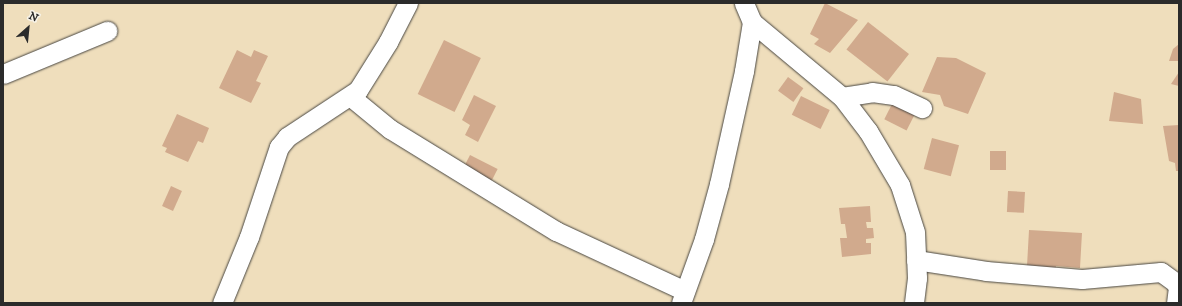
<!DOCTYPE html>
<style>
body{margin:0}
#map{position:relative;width:1182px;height:306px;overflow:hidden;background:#efdebc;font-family:"IM FELL DW Pica",serif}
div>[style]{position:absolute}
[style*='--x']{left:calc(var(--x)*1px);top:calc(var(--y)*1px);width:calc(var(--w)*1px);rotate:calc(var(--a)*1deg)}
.building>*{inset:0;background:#d1aa8d;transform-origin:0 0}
.roads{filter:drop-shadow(0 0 1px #484641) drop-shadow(0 0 1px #484641)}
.street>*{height:19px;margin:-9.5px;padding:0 9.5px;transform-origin:9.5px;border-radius:9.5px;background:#fff}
span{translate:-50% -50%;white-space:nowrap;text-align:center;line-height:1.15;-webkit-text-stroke:4px #f7f3e8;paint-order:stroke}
.frame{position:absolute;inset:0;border:4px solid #2b2b2b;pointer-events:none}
.north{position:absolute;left:8px;top:8px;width:40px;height:40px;-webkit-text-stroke:3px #f7f3e8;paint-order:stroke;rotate:27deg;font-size:11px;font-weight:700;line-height:16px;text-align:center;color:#2b2b2b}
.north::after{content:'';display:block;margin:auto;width:14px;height:18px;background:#2b2b2b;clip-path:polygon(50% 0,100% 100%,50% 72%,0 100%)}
</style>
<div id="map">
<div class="building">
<div style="clip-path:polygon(825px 3px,858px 20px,830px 53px,814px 44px,819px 39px,810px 34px)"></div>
<div style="left:868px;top:22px;width:52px;height:35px;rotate:38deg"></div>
<div style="left:444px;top:40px;width:41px;height:60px;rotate:26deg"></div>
<div style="clip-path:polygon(1179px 44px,1179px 61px,1169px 61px,1173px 49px)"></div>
<div style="clip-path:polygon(237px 50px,251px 57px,254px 50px,268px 56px,256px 81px,261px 83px,251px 103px,219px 88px)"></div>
<div style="clip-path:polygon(937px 57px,956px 58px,986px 73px,968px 114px,944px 106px,940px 95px,922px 92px)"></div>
<div style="clip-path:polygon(1179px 72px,1179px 86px,1171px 84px)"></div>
<div style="left:788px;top:77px;width:19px;height:17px;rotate:36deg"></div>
<div style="clip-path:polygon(1114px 92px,1141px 99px,1143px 124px,1109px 121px)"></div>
<div style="clip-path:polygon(474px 95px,496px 106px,478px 142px,465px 135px,470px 125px,462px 120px)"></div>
<div style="left:801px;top:96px;width:32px;height:21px;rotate:26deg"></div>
<div style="left:892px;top:104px;width:25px;height:17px;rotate:27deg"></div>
<div style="clip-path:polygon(177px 114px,209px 128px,203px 143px,198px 141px,188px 162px,165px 152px,167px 148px,162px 146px)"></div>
<div style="clip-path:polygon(1179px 125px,1179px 171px,1176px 171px,1175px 163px,1169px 161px,1163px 126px)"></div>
<div style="left:932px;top:138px;width:28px;height:32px;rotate:15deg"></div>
<div style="left:990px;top:151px;width:16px;height:19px"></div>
<div style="left:470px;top:155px;width:31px;height:16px;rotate:27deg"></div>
<div style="left:171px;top:186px;width:12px;height:22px;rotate:24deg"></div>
<div style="left:1008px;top:191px;width:17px;height:21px;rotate:3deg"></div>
<div style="clip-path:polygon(870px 206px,871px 222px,866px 222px,867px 228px,873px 228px,874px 238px,866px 239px,866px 243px,871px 243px,871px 254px,842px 257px,840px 238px,847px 238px,845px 224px,841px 224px,839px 208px)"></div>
<div style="clip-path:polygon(1029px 230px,1082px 233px,1080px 268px,1056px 266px,1055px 274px,1027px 266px)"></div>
</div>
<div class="roads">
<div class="street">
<div style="--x:752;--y:22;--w:117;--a:39.8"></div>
<div style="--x:842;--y:97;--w:43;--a:52.6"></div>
<div style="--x:868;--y:131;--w:63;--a:59.3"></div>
<div style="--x:900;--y:185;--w:49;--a:72.3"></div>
<div style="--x:915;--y:232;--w:46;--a:87.5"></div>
<div style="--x:917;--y:278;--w:25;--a:97"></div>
<div style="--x:3;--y:74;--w:113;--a:-22.5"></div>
<div style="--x:351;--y:97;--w:50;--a:39.4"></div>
<div style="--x:390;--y:129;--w:195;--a:31.6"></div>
<div style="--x:556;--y:231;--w:142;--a:24.9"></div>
<div style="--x:842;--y:97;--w:30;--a:-9"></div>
<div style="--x:872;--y:92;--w:22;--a:8"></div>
<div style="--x:894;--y:95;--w:31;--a:25"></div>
<div style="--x:916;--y:260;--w:71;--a:8.9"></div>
<div style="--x:986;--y:271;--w:96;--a:4.8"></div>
<div style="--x:1082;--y:279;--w:79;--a:-5.1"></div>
<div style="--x:1161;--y:272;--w:17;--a:36"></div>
<div style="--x:1175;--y:282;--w:6;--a:59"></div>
<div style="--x:1178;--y:287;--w:16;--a:97"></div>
<div style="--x:222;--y:303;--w:71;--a:-67.8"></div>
<div style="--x:249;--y:237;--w:95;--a:-71.6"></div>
<div style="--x:279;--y:147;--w:13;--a:-51"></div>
<div style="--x:287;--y:137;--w:85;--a:-33.5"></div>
<div style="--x:358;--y:90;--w:57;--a:-58"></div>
<div style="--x:388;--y:42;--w:44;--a:-62.9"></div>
<div style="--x:681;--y:303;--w:68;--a:-70.2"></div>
<div style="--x:704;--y:239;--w:57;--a:-74.7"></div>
<div style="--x:719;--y:184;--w:116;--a:-77.5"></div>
<div style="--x:744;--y:71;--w:50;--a:-80.7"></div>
<div style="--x:752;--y:22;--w:21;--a:-113"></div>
</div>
</div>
<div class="frame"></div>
<div class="north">N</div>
</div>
